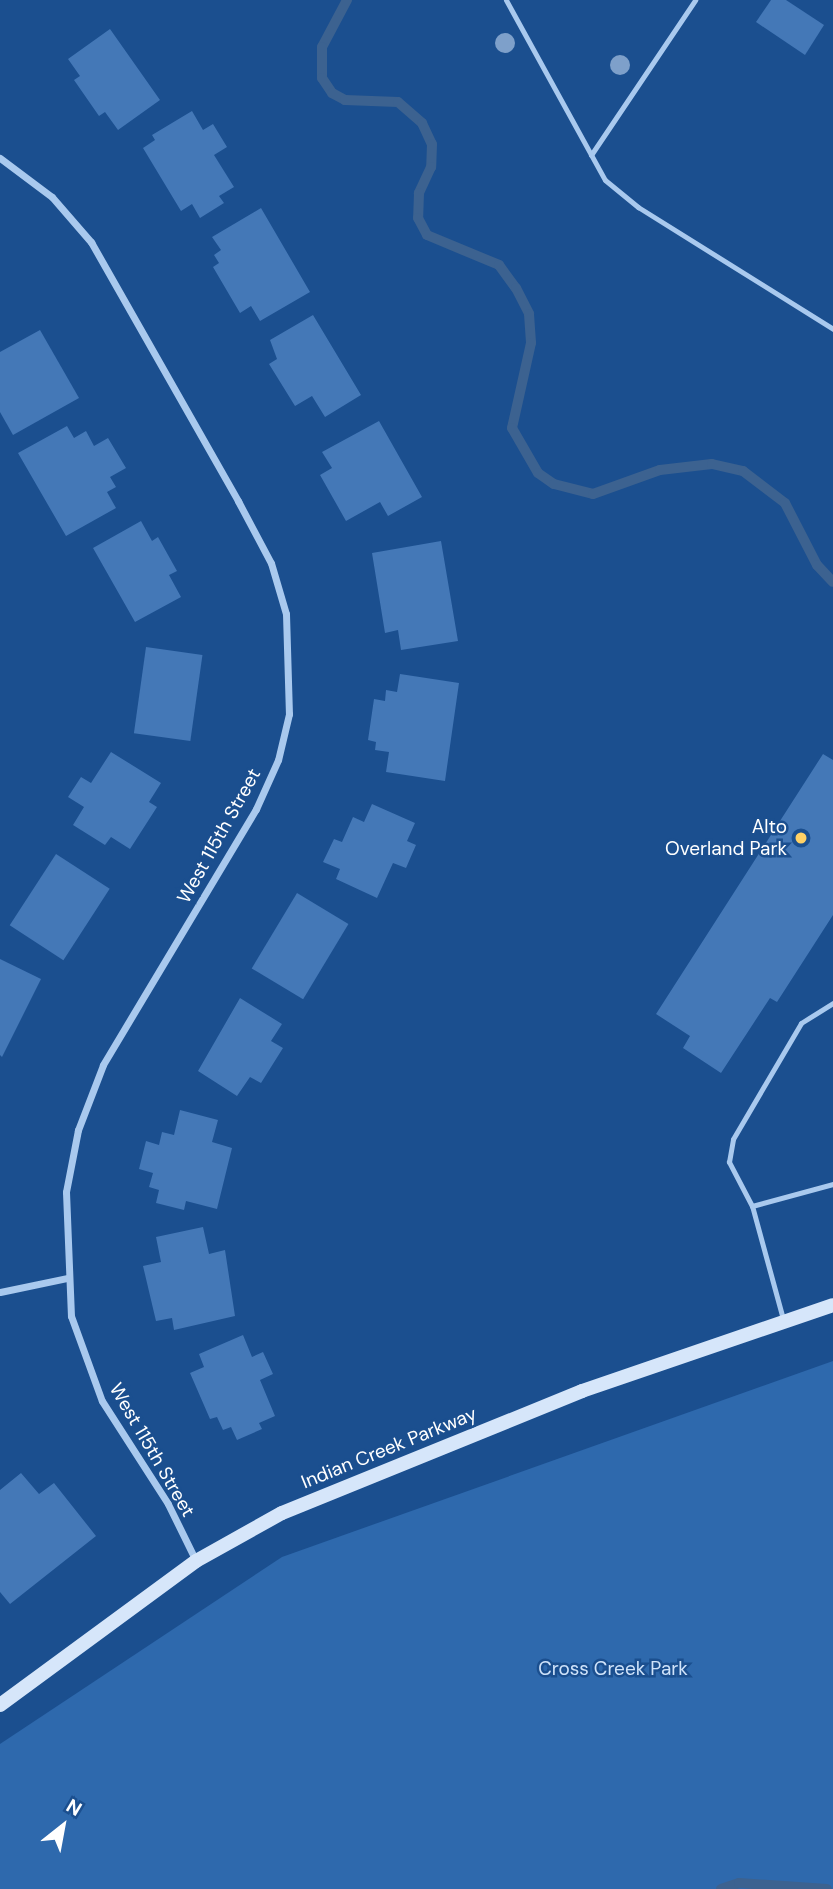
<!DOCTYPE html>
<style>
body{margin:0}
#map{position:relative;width:833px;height:1889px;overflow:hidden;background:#1b4f8f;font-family:"DM Sans",sans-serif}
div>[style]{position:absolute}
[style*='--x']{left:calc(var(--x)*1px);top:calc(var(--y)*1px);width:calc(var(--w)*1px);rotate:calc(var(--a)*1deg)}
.green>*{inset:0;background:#2e69ad}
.stream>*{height:10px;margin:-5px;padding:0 5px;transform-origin:5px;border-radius:5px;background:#3c6290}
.building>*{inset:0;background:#4478b7;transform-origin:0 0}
.lane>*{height:5px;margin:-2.5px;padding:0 2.5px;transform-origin:2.5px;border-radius:2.5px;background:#a9c9ee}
.street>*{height:7px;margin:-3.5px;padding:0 3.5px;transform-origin:3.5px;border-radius:3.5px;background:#a9c9ee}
.secondary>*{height:14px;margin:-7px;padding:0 7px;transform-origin:7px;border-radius:7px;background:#d6e6fa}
.trees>*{width:20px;height:20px;margin:-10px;border-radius:50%;background:#7ea0ca}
.dots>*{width:19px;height:19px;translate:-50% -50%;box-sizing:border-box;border:4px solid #1b4f8f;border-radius:50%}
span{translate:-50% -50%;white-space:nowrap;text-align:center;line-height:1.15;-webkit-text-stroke:5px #1b4f8f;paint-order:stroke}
.poi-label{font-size:19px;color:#fff}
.right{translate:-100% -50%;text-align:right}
.street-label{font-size:19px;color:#fff}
.park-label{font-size:19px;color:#cfe3fa}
.north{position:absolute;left:28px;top:1791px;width:70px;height:70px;-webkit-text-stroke:5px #1b4f8f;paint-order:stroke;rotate:31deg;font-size:19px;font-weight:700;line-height:28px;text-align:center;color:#fff}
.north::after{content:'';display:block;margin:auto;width:24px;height:32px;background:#fff;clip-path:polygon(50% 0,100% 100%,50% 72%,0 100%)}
</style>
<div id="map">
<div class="green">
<div style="clip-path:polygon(833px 1361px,833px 1889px,0 1889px,0 1744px,282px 1557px)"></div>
</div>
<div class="stream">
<div style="--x:347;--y:0;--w:53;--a:118"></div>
<div style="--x:322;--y:47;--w:31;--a:90"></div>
<div style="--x:322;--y:78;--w:18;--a:56"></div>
<div style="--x:332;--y:93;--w:15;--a:28"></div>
<div style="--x:345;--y:100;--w:53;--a:2.2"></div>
<div style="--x:398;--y:102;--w:32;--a:41"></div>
<div style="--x:422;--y:123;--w:23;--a:65"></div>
<div style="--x:432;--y:144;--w:23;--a:92"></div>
<div style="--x:431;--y:167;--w:29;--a:115"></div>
<div style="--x:419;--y:193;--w:25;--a:92"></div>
<div style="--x:418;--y:218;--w:19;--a:62"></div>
<div style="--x:427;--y:235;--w:78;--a:22.6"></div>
<div style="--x:499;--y:265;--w:29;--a:54"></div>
<div style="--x:516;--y:288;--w:29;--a:63"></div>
<div style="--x:529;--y:314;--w:29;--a:86"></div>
<div style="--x:531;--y:343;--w:87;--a:102.6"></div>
<div style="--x:512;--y:428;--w:52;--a:60"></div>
<div style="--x:538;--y:473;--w:19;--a:35"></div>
<div style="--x:554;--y:484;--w:40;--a:14.4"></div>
<div style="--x:593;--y:494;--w:71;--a:-19.7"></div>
<div style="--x:660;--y:470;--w:52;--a:-6.6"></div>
<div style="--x:712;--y:464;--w:32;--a:13"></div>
<div style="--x:743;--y:471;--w:53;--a:37.3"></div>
<div style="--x:785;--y:503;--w:70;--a:62.7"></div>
<div style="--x:817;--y:565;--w:23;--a:47"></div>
<div style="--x:721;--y:1889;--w:19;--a:-18"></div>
<div style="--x:739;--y:1883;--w:88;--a:3.9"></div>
</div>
<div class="building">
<div style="clip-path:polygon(771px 0,786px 0,824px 25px,805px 55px,756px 22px)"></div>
<div style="clip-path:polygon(110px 29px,160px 100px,118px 130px,105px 112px,99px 116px,74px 80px,80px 76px,68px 59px)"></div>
<div style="clip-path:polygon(192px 111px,203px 130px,213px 124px,227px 147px,214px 155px,234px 187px,219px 196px,224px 203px,200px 218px,192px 204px,181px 211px,143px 148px,155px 140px,152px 135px)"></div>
<div style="clip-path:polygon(261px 208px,310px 292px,260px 321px,251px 306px,240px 313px,213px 267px,219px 263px,214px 255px,221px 250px,212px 237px)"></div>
<div style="clip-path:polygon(313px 315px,361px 395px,325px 417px,312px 396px,295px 406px,269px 364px,277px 359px,270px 340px)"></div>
<div style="clip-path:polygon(40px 330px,79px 398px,13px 435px,0 412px,0 352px)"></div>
<div style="clip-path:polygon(379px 421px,422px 497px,388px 516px,380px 502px,346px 521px,320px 475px,332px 468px,322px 452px)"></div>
<div style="clip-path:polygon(67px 426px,74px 438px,86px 431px,94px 446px,108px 438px,126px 468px,110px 477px,116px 487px,107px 492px,116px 508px,66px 536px,18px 453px)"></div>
<div style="clip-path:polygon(141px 521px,152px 541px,158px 537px,177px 571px,169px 575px,181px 597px,135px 622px,93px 548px)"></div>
<div style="clip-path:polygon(441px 541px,458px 641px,401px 650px,398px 630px,385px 633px,372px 553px)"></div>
<div style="left:146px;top:647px;width:57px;height:87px;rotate:8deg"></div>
<div style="clip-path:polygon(400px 674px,459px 683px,445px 781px,386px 772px,389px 752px,375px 750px,376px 742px,368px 740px,374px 699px,385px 701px,386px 690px,397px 692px)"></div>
<div style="clip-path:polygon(111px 752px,161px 783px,149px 802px,157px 807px,130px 849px,111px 837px,105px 845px,73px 825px,84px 807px,68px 797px,81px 777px,91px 783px)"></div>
<div style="clip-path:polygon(823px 754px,833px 760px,833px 915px,777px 1002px,770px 998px,721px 1073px,683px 1048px,690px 1036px,656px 1014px)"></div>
<div style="clip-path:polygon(372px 804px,415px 823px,407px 841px,416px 845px,406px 868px,393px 863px,377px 898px,336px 879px,340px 869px,323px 862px,334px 839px,342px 842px,353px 817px,364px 822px)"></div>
<div style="left:56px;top:854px;width:64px;height:85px;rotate:33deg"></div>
<div style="left:297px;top:893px;width:60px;height:88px;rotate:31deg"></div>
<div style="clip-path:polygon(0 959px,41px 979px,2px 1057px,0 1055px)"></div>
<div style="clip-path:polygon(240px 998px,282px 1024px,271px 1041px,283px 1048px,261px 1083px,250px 1077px,237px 1096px,198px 1071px)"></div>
<div style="clip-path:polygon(180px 1110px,218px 1120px,212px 1142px,232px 1148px,217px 1209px,186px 1201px,184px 1210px,156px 1203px,159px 1190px,149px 1187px,153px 1173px,139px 1169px,146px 1141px,159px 1145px,162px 1132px,174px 1135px)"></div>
<div style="clip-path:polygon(203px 1227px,209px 1254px,225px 1250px,235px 1316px,174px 1330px,172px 1318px,156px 1321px,143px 1266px,161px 1262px,156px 1237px)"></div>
<div style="clip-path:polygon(243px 1335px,252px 1357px,263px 1352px,273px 1374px,260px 1380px,275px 1416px,259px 1423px,262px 1429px,237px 1440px,231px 1427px,223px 1430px,217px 1417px,210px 1419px,190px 1373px,204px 1367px,199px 1354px)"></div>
<div style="clip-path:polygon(21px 1473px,39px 1494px,54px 1483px,96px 1536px,10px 1604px,0 1592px,0 1490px)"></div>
</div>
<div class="lane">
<div style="--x:506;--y:0;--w:205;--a:61.2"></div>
<div style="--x:605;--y:180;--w:43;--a:39.3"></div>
<div style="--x:638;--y:207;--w:230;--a:32"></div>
<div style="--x:591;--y:155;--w:187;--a:-56.1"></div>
<div style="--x:752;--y:1206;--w:50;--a:-117.6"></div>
<div style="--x:729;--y:1162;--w:23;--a:-80"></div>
<div style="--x:733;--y:1139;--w:134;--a:-59.6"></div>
<div style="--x:801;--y:1023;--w:38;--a:-32"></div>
<div style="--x:783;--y:1319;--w:117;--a:-105.3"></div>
<div style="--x:752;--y:1206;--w:84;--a:-15.2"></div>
</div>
<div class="street">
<div style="--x:0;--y:158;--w:65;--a:36.9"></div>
<div style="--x:52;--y:197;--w:60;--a:49.1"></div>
<div style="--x:91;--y:242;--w:298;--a:60.4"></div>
<div style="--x:238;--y:501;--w:70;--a:62"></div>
<div style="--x:271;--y:563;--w:53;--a:73.6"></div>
<div style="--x:286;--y:614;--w:100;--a:88.3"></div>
<div style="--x:289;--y:714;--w:47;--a:103.4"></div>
<div style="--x:278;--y:760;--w:54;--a:114.2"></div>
<div style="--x:256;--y:809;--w:298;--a:120.9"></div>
<div style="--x:103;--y:1065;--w:70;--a:111"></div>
<div style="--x:78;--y:1130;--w:63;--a:101"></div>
<div style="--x:66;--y:1192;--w:124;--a:87.7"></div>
<div style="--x:71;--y:1316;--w:90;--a:70"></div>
<div style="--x:102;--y:1401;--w:122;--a:57.3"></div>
<div style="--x:168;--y:1504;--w:64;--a:63.8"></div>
<div style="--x:0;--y:1292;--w:68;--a:-11.8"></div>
</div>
<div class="secondary">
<div style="--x:0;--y:1705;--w:243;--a:-36.3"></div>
<div style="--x:196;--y:1561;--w:98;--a:-29.2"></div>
<div style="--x:282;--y:1513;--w:324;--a:-22.1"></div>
<div style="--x:582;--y:1391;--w:265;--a:-18.9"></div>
</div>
<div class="trees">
<div style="left:505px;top:43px"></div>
<div style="left:620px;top:65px"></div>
</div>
<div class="dots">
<div style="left:801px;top:838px;background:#ffd166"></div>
</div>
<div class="poi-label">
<span class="right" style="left:787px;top:838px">Alto<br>Overland Park</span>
</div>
<div class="street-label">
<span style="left:219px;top:836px;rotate:-61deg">West 115th Street</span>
<span style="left:389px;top:1448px;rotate:-22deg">Indian Creek Parkway</span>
<span style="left:152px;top:1450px;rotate:60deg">West 115th Street</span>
</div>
<div class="park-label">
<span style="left:613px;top:1669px">Cross Creek Park</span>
</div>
<div class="north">N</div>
</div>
